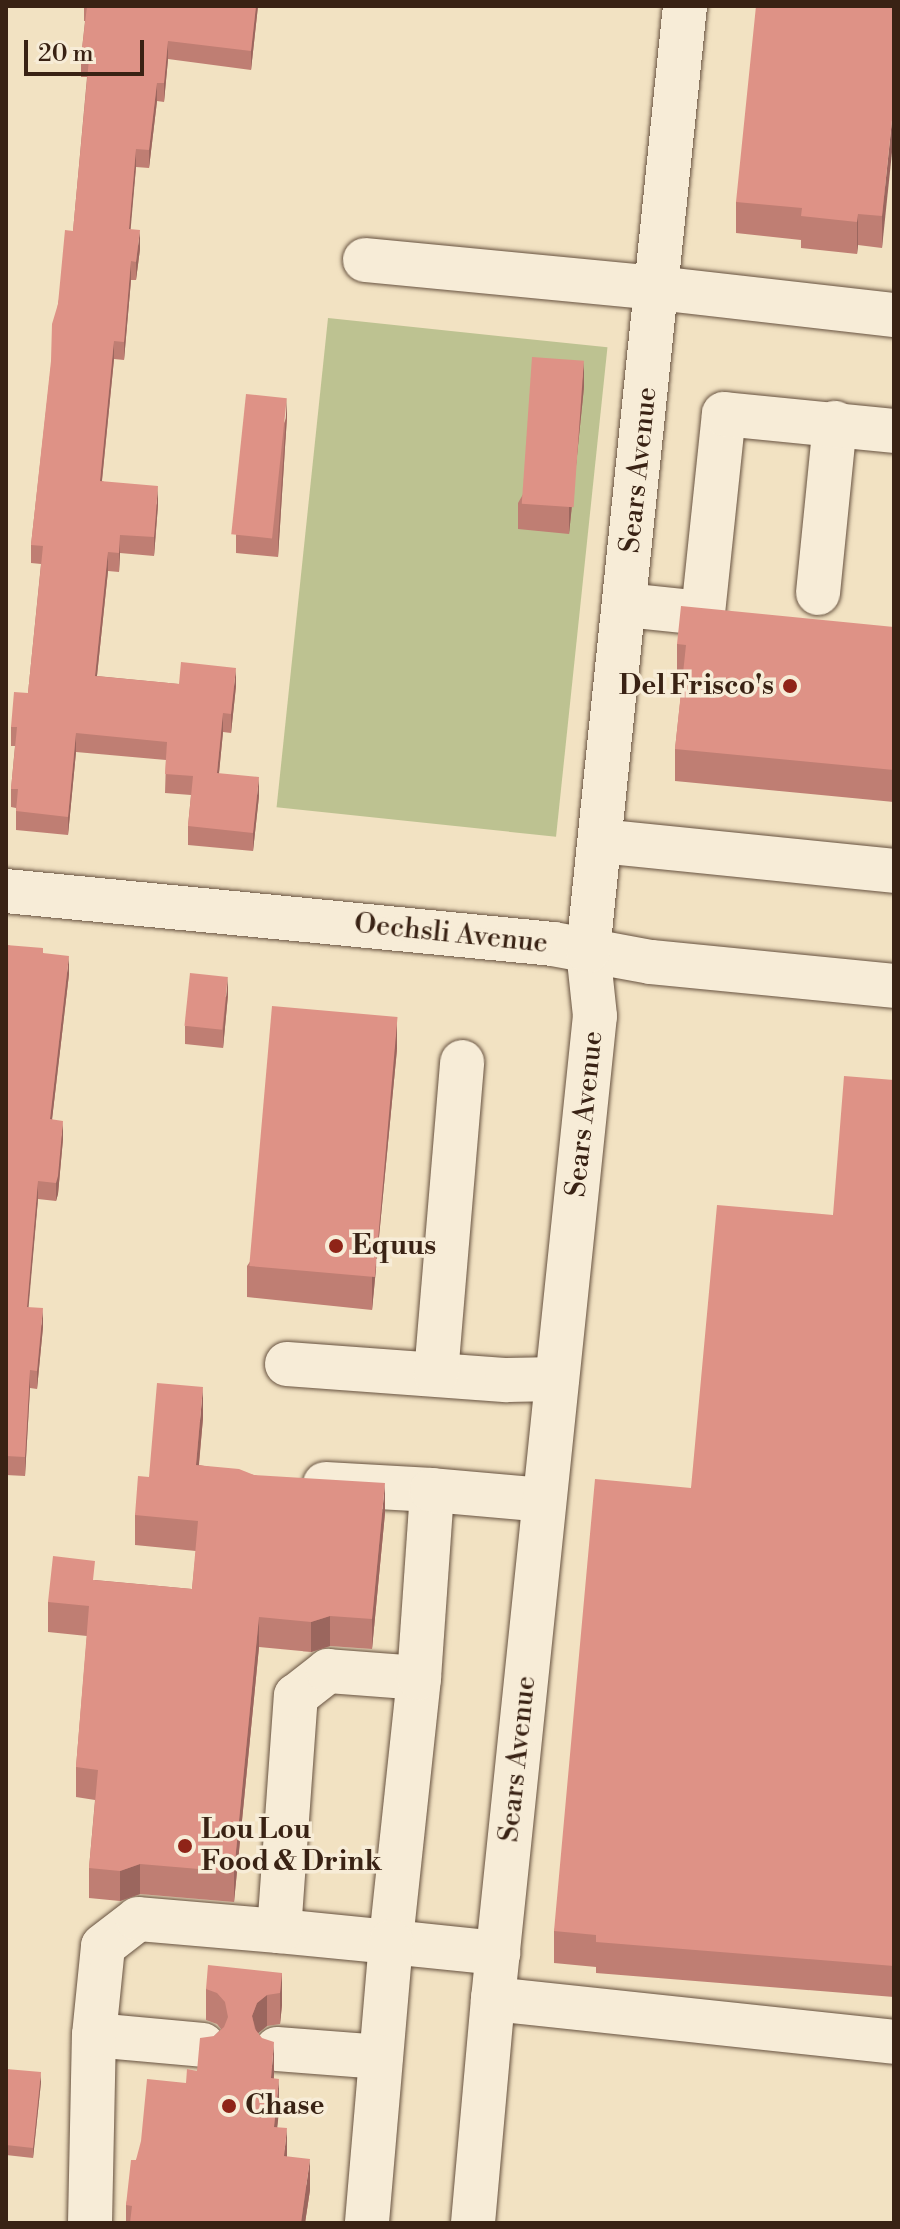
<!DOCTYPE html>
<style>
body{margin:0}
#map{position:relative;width:900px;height:2229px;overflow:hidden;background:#f2e2c2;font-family:"Libre Bodoni",serif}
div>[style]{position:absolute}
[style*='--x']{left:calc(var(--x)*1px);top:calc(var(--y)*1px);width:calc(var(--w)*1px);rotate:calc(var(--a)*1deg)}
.green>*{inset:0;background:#bdc291;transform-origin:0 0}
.roads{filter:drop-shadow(0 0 2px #675240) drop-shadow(0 0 2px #675240)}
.minor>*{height:44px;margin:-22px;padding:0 22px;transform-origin:22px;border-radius:22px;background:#f7ecd7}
.wall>*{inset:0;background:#bf7e73}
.shaded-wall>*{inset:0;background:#9b665e}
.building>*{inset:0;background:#de9286;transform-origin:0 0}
.dots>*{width:22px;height:22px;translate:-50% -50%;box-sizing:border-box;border:4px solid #f7ecd7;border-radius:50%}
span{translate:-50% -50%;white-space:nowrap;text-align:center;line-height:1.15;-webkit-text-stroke:7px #f7ecd7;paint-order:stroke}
.street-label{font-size:28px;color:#392214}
.poi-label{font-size:28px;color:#392214;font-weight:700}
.right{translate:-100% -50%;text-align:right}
.left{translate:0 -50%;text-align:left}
.frame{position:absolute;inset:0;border:8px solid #392214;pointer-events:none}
.scale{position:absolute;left:24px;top:40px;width:120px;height:36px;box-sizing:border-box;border:4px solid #392214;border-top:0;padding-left:10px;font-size:24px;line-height:28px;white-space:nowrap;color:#392214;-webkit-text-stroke:6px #f7ecd7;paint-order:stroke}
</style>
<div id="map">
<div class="green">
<div style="left:328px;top:318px;width:281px;height:492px;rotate:6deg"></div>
</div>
<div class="roads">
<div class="minor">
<div style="--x:365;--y:260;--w:293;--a:5.5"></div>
<div style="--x:657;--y:288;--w:239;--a:6.5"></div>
<div style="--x:818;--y:593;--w:171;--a:-84.3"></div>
<div style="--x:625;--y:605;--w:78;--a:5.9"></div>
<div style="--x:703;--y:613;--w:200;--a:-84"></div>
<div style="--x:724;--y:414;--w:171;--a:5.7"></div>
<div style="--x:601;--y:841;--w:295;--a:5.8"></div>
<div style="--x:6;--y:891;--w:550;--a:5.53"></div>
<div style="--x:553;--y:944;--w:100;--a:10.4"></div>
<div style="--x:651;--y:962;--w:244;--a:5.6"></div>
<div style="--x:287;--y:1364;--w:221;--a:4.2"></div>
<div style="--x:507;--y:1380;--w:50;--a:-1.1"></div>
<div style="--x:436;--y:1374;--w:313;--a:-85.2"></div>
<div style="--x:325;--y:1484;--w:107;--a:3.2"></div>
<div style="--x:419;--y:1678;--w:265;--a:96.1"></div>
<div style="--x:391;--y:1942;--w:108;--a:5.9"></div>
<div style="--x:279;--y:1931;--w:113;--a:5.6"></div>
<div style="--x:391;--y:1942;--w:282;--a:94.9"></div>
<div style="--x:493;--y:1999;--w:403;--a:6.1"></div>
<div style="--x:94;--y:2035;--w:109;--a:5.2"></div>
<div style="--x:277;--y:2049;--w:104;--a:4.4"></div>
<div style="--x:90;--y:2223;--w:188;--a:-88.8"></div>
<div style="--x:94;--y:2035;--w:89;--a:-84.2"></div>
<div style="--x:103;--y:1946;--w:44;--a:-37.6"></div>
<div style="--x:138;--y:1919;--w:142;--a:4.9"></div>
<div style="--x:279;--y:1931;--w:236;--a:-85.9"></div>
<div style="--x:296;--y:1696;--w:41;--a:-38"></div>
<div style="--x:328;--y:1671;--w:91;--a:4.4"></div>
<div style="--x:419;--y:1678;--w:188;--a:-86"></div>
<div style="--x:432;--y:1490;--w:112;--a:5.1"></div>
<div style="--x:473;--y:2223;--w:225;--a:-84.9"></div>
<div style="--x:493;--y:1999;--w:988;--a:-84.08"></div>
<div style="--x:595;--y:1016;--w:65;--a:-96.1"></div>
<div style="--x:588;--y:951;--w:950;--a:-84.14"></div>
</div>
</div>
<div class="wall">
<div style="clip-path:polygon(84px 6px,258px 6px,251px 70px,168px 59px,164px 102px,157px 101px,149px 168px,136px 167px,130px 229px,140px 249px,136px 280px,131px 280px,124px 360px,114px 359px,102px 481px,158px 505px,154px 556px,120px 553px,119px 572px,108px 571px,97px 676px,179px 684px,236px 686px,231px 733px,223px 732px,219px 774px,259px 796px,253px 851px,188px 845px,188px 826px,191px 795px,165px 793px,166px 760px,76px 752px,68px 835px,16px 830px,16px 808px,11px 807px,11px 789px,15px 746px,11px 746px,11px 727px,28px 693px,41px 564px,31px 563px,31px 545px,58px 304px,73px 231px,87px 77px,81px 77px,81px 58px,85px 21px,84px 21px)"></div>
<div style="clip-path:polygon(894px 6px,882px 248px,858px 245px,857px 254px,801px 248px,801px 240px,736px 233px,736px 202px)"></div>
<div style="clip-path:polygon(584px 387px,569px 534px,518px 529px,518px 503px)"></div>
<div style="clip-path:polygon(287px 416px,278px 557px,236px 553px,236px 535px)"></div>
<div style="clip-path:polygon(894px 627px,894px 802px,675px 781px,675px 749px,683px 676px,677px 675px,677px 644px)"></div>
<div style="clip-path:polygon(6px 945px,43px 953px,69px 974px,52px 1119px,63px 1139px,58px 1194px,56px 1201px,38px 1199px,28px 1307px,43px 1327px,37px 1389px,30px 1388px,25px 1476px,6px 1475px)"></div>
<div style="clip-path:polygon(228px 995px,223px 1048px,185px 1044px,185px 1026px)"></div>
<div style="clip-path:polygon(397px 1049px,372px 1310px,247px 1297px,247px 1266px)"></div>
<div style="clip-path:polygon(894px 1080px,894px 1997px,596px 1973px,596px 1967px,554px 1963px,554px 1931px,691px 1488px,833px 1215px)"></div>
<div style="clip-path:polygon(203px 1418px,199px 1465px,254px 1475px,385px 1513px,372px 1649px,330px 1646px,311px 1652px,259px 1647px,234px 1902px,140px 1894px,120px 1901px,89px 1898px,89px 1868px,95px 1800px,76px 1797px,76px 1767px,87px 1636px,48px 1632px,48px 1602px,95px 1580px,192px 1589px,196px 1551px,135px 1545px,135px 1515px,149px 1477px)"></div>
<div style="clip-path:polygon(282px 1973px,282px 2005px,280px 2024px,267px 2026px,258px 2033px,274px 2074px,274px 2079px,279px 2111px,277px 2127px,287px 2157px,310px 2190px,305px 2223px,126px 2223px,126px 2205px,136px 2160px,186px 2083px,197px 2071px,214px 2036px,221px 2029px,217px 2024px,206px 2020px,206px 1989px)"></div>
<div style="clip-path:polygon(6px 2069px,41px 2082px,33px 2158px,6px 2155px)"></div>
</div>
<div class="shaded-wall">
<div style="clip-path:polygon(256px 6px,258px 6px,251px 70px,251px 51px)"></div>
<div style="clip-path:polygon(168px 41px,168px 59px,164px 102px,164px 83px)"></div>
<div style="clip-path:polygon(157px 83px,157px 101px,149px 168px,149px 150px)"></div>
<div style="clip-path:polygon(894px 101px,894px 133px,882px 248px,882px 216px)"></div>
<div style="clip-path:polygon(136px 149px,136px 167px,129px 248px,129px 229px)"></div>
<div style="clip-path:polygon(858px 214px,858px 245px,857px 254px,857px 222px)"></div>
<div style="clip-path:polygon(140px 230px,140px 249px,136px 280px,136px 262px)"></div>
<div style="clip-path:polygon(131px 261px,131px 280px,124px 360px,124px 342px)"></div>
<div style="clip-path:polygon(114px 341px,114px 359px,100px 499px,100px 481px)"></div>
<div style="clip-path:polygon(584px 361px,584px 387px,569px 534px,569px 508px)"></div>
<div style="clip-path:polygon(287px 398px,287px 416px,278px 557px,278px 539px)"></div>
<div style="clip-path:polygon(158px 486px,158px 505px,154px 556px,154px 537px)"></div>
<div style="clip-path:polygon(120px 535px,120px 553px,119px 572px,119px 553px)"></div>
<div style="clip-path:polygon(108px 552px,108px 571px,95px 694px,95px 676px)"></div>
<div style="clip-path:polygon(236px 668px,236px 686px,231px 733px,231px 714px)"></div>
<div style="clip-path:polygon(223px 713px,223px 732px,217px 792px,217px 773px)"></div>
<div style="clip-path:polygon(76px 733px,76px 752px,68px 835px,68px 817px)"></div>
<div style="clip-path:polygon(259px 777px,259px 796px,253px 851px,253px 833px)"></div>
<div style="clip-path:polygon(69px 956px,69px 974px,50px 1137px,50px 1119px)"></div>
<div style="clip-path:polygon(228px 977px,228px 995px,223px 1048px,223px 1030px)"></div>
<div style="clip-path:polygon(397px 1018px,397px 1049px,372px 1310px,372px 1278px)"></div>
<div style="clip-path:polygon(63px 1121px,63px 1139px,58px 1194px,56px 1201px,56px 1183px)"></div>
<div style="clip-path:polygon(38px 1181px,38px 1199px,27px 1325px,27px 1307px)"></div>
<div style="clip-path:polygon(43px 1308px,43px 1327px,37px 1389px,37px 1371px)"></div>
<div style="clip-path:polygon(30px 1370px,30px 1388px,25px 1476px,25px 1457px)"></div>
<div style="clip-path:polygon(203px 1387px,203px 1418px,196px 1495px,196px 1465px)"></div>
<div style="clip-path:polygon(385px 1483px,385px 1513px,372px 1649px,372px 1619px)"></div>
<div style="clip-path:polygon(330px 1616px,330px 1646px,311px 1652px,311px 1622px)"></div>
<div style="clip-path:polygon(259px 1617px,259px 1647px,234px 1902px,234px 1872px)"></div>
<div style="clip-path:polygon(140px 1864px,140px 1894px,120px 1901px,120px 1871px)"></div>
<div style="clip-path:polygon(282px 1973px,282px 2005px,280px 2024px,280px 1993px)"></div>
<div style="clip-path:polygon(267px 1995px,267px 2026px,257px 2034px,252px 2016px,257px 2003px)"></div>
<div style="clip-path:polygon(274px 2042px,274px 2074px,271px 2110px,271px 2078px)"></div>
<div style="clip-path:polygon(41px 2072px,41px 2082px,33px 2158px,33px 2148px)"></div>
<div style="clip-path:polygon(279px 2079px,279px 2111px,274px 2158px,274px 2127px)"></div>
<div style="clip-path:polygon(287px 2128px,287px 2160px,284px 2156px)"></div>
<div style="clip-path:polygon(310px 2159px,310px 2190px,305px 2223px,301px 2223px)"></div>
</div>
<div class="building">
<div style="clip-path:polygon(87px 6px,256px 6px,251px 51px,168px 41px,164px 83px,157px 83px,149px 150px,136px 149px,129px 229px,140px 230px,136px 262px,131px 261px,124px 342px,114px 341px,100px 481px,158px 486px,154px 537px,120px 535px,119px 553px,108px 552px,95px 676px,179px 684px,181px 662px,236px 668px,231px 714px,223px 713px,217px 773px,259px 777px,253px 833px,188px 826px,193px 776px,165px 774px,167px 742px,76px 733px,68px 817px,16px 811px,18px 789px,11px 789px,17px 727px,11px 727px,14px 692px,28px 693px,43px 546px,31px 545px,51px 361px,52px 324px,58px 304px,65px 230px,73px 231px,89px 59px,81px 58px)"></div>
<div style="clip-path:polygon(756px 6px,894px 6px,894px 101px,882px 216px,858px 214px,857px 222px,801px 216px,802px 208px,736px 202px)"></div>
<div style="left:532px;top:357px;width:52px;height:147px;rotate:4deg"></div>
<div style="left:246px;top:394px;width:41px;height:141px;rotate:6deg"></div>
<div style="clip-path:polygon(681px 606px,894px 627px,894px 770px,675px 749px,686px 645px,677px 644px)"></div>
<div style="clip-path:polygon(6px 945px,43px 948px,43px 953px,69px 956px,50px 1119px,63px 1121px,58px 1176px,56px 1183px,38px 1181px,27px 1307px,43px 1308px,37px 1371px,30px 1370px,25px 1457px,6px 1456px)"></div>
<div style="left:190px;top:973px;width:38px;height:53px;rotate:6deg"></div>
<div style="left:272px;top:1006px;width:126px;height:261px;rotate:5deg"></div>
<div style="clip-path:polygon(844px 1076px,894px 1080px,894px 1966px,596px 1942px,596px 1935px,554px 1931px,595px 1479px,691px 1488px,717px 1205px,833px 1215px)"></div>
<div style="clip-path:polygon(157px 1383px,203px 1387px,196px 1465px,239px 1469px,254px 1475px,385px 1483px,372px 1619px,330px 1616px,311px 1622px,259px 1617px,234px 1872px,140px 1864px,120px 1871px,89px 1868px,98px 1770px,76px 1767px,89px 1606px,48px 1602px,53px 1556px,95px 1561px,93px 1580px,192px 1589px,198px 1521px,135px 1515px,138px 1476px,149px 1477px)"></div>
<div style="clip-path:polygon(208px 1965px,282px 1973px,280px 1993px,267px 1995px,257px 2003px,252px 2016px,255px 2029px,262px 2038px,274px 2042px,271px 2078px,279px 2079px,274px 2127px,287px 2128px,284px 2156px,310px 2159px,301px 2223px,130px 2223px,132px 2206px,126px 2205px,131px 2160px,136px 2160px,141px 2141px,147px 2079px,186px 2083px,187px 2069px,197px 2071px,200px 2038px,214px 2036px,224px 2027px,228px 2017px,225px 2002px,217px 1993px,206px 1989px)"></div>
<div style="clip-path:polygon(6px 2069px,41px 2072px,33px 2148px,6px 2145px)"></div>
</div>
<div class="dots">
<div style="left:790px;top:686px;background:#8f2418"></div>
<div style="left:336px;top:1246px;background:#8f2418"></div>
<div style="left:185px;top:1846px;background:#8f2418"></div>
<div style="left:229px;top:2106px;background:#8f2418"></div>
</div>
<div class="street-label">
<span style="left:639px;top:470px;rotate:-84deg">Sears Avenue</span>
<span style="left:451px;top:934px;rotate:6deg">Oechsli Avenue</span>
<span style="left:585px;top:1114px;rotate:-84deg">Sears Avenue</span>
<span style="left:518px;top:1759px;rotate:-84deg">Sears Avenue</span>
</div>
<div class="poi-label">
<span class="right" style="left:774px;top:686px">Del Frisco's</span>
<span class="left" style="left:352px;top:1246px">Equus</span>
<span class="left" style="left:201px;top:1846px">Lou Lou<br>Food &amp; Drink</span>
<span class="left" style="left:245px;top:2106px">Chase</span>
</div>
<div class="frame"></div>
<div class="scale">20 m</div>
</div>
